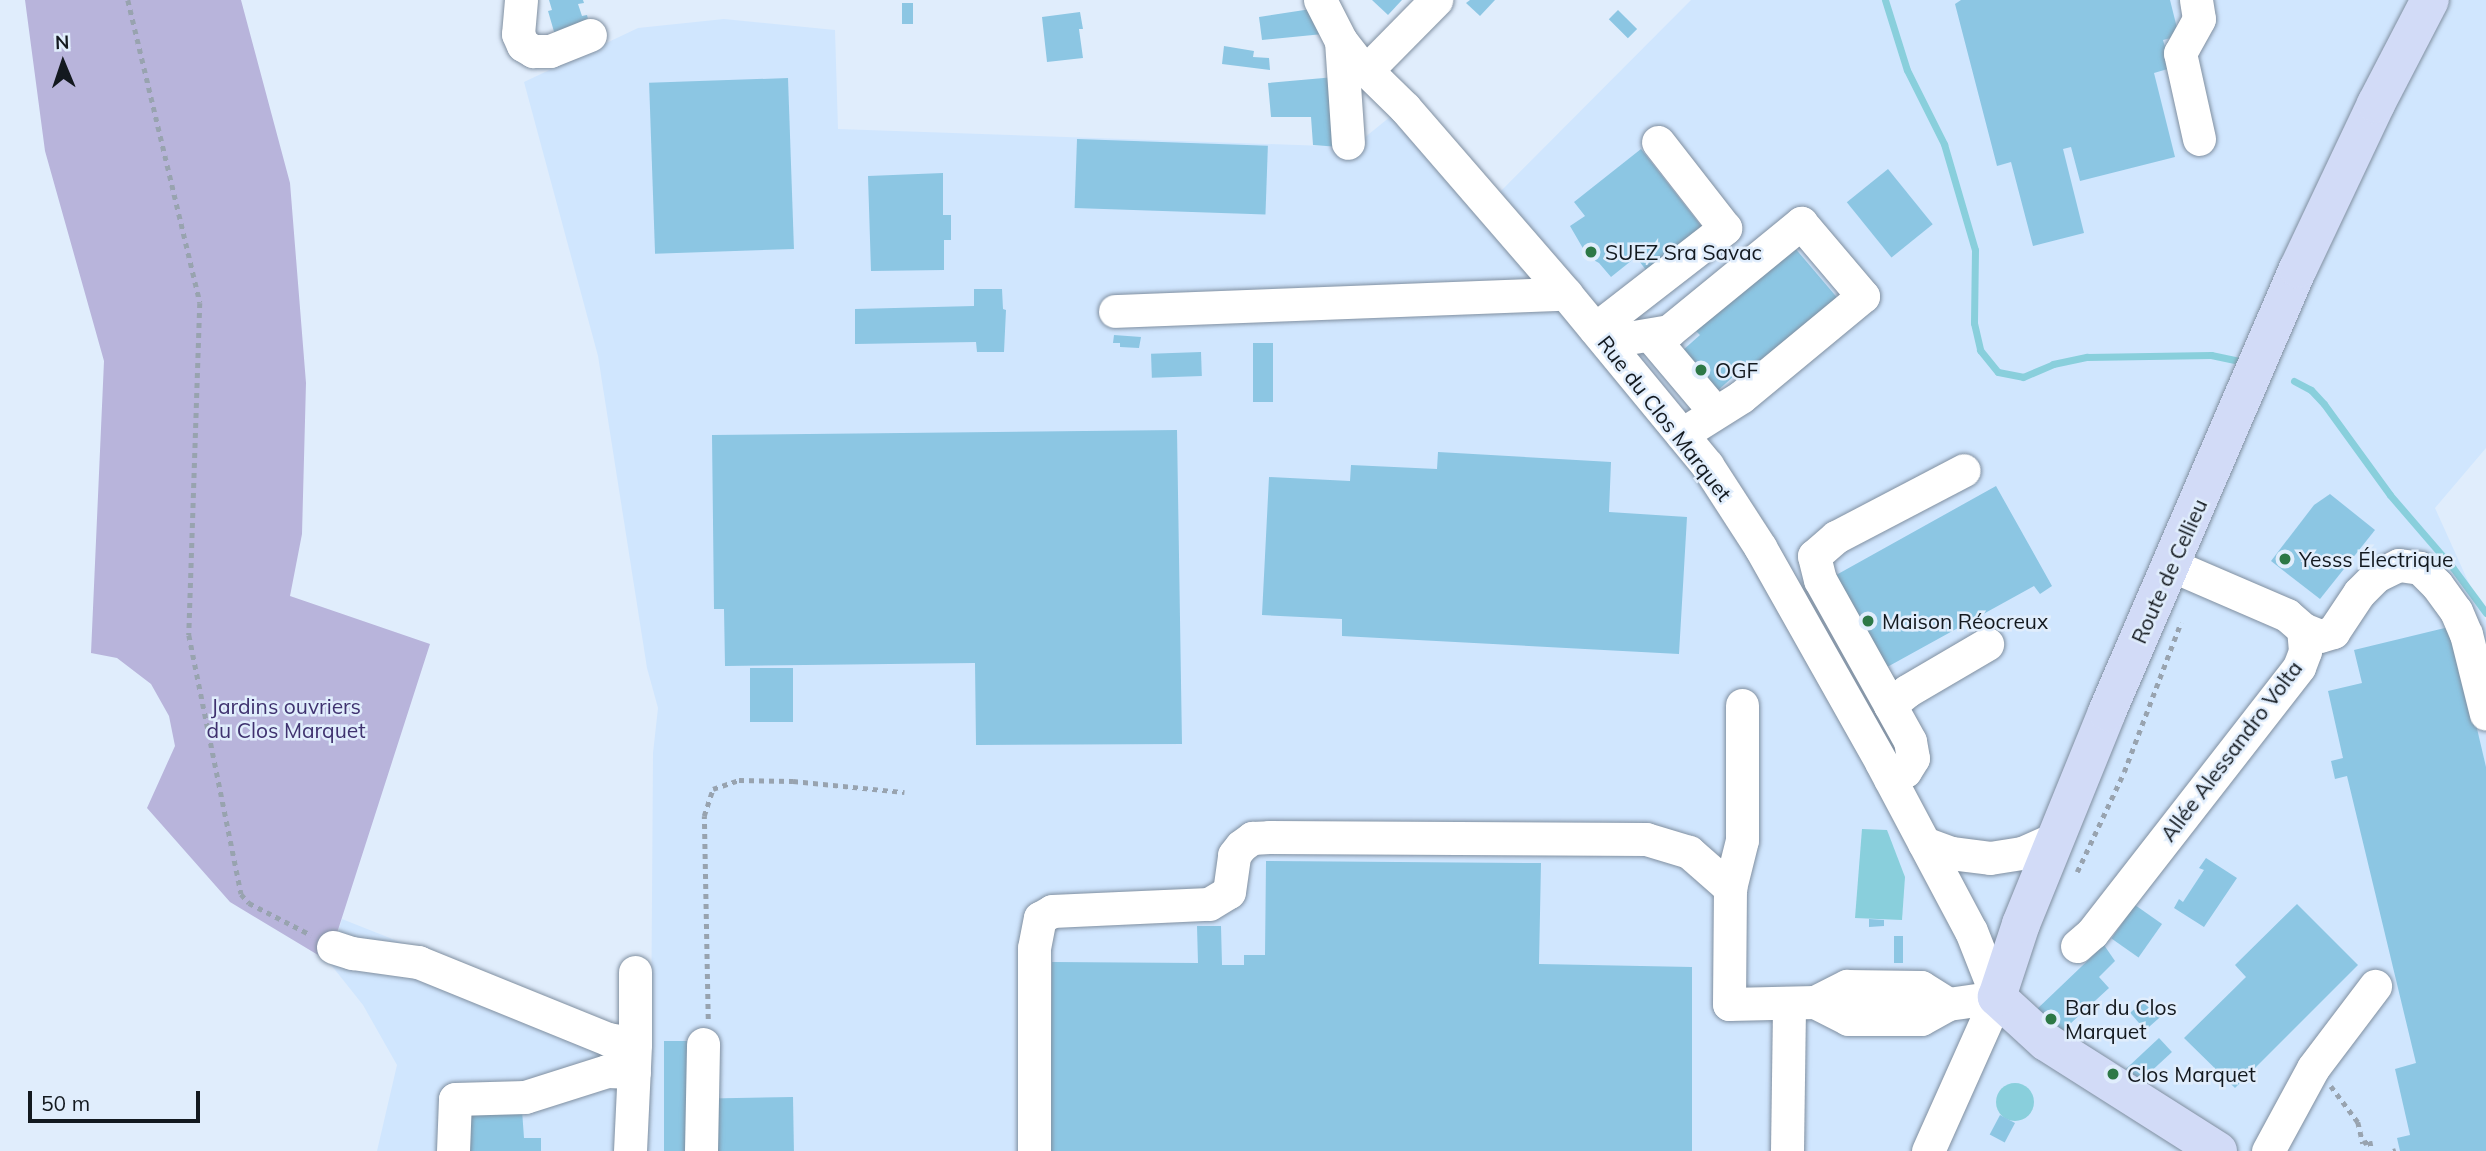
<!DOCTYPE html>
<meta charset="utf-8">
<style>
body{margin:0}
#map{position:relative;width:2486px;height:1151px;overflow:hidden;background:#e0edfc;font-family:Mulish,sans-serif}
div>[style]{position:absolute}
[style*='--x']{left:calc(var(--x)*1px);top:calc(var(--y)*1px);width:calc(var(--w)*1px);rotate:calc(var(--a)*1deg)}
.built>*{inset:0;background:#d0e6fe}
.green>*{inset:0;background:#b8b4db}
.water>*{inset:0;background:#89cfdc}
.round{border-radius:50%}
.stream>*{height:7px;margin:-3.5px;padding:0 3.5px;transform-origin:3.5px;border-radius:3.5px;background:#89cfdc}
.building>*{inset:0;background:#8cc6e3;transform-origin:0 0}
.path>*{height:4.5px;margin-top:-2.25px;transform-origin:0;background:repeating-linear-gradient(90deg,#98a3af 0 5px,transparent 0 10px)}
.roads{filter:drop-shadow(0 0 2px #808fa0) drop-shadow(0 0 2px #808fa0)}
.minor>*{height:33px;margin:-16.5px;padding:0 16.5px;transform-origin:16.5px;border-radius:16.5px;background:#fff}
.major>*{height:38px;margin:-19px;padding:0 19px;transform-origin:19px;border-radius:19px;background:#d2dbf7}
.dots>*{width:19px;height:19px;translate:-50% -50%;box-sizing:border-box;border:4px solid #e0edfc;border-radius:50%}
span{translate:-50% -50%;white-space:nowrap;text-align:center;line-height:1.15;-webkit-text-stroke:5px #e0edfc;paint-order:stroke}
.poi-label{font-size:21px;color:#13191f}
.left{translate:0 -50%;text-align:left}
.street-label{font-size:21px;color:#13191f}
.park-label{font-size:21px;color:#3f326f}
.north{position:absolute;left:28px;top:28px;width:70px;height:70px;-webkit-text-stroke:5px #e0edfc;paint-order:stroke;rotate:358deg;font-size:19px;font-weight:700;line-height:28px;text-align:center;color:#13191f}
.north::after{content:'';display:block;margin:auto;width:24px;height:32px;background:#13191f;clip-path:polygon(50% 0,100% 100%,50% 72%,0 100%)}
.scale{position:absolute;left:28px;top:1091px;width:172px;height:32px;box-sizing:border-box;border:4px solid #13191f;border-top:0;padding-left:9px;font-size:21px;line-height:24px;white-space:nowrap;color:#13191f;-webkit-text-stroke:5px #e0edfc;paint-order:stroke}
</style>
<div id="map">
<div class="built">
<div style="clip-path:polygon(1691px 0,2486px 0,2486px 448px,2435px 508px,2486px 621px,2486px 1151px,377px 1151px,397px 1065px,363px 1005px,328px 961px,342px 919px,651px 1042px,653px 753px,658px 708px,647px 668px,598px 356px,524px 82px,638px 28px,724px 19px,835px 30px,838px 129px,1353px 147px,1396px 112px,1481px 211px)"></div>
</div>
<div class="green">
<div style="clip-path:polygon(25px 0,241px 0,290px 183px,306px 383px,302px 534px,290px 596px,430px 644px,328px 961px,230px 902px,147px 808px,175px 746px,169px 716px,151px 684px,117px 658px,91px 653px,104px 361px,45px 151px)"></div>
</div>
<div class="water">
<div style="clip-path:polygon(1862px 829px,1887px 830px,1905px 877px,1902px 920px,1855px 918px)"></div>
<div class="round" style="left:1996px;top:1083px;width:38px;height:38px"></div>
</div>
<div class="stream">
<div style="--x:1885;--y:0;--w:73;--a:72.6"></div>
<div style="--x:1907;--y:70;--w:83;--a:63.4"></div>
<div style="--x:1944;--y:144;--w:110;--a:73.7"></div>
<div style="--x:1975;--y:250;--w:73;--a:90.8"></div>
<div style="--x:1974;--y:323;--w:28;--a:77"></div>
<div style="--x:1980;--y:350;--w:28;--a:51"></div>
<div style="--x:1998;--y:372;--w:25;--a:11"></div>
<div style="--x:2023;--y:377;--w:33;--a:-23"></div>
<div style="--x:2053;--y:364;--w:35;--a:-12"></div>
<div style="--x:2087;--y:357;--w:124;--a:-0.9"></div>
<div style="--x:2211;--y:355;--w:29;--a:12"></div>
<div style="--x:2294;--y:381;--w:19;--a:28"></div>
<div style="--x:2311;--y:390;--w:19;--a:47"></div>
<div style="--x:2324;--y:404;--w:112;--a:54"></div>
<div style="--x:2390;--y:495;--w:96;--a:49.2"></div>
<div style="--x:2453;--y:568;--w:56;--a:53.7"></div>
</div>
<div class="building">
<div style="clip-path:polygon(549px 0,583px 0,584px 3px,578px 4px,582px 16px,587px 15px,590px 27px,555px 35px,548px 11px,552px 10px)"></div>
<div style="clip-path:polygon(1372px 0,1402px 0,1388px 15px)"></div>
<div style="clip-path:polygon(1470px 0,1495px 0,1480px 16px,1466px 3px)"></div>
<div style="clip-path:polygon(1961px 0,2170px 0,2179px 36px,2163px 40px,2171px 68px,2154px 73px,2175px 157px,2080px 181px,2071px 147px,2063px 149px,2084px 233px,2033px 246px,2011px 162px,1997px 166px,1955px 4px)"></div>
<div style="left:902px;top:3px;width:11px;height:21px"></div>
<div style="clip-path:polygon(1311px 9px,1323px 34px,1262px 40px,1259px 17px)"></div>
<div style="left:1618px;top:10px;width:27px;height:13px;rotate:45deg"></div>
<div style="clip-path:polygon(1080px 12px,1083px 29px,1079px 29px,1083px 58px,1047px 62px,1042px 17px)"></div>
<div style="clip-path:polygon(1224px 46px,1254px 51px,1253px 57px,1269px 58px,1270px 70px,1222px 64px)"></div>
<div style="clip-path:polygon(1335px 77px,1339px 147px,1313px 145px,1311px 117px,1271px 117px,1268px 83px)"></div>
<div style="left:788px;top:78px;width:171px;height:139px;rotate:88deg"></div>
<div style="left:1077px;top:139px;width:191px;height:69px;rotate:2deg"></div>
<div style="clip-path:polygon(1641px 149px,1702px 227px,1646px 270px,1636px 257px,1611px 277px,1599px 263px,1588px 257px,1570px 226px,1585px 216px,1574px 202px)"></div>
<div style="left:1888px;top:169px;width:71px;height:53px;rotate:51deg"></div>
<div style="clip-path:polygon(943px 173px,943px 215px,951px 215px,951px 240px,944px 240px,944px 270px,871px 271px,868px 176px)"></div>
<div style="clip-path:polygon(1794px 247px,1840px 301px,1740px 383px,1734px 376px,1716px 392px,1682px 351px,1700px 335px,1694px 329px)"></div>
<div style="clip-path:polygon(974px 289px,1002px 289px,1003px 309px,1006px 310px,1004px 352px,977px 352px,976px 342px,855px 344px,855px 309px,974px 306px)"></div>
<div style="clip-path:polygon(1114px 335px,1141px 337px,1139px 348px,1120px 347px,1120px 343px,1113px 343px)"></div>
<div style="left:1253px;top:343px;width:20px;height:59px"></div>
<div style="left:1201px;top:352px;width:24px;height:50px;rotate:88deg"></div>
<div style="clip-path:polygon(1177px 430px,1182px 744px,976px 745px,975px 663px,725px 666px,724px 609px,714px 609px,712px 435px)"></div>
<div style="clip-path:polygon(1438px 452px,1611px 462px,1609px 512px,1687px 517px,1679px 654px,1342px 636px,1342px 619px,1262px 615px,1269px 477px,1350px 481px,1351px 465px,1437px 469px)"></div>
<div style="clip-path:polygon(1996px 486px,2052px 586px,2040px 594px,2034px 586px,1880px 671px,1829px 579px)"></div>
<div style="clip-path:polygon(2330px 494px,2375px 530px,2320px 599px,2271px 561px,2314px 505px)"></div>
<div style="clip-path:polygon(2453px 626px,2486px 767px,2486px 1151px,2400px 1151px,2397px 1138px,2410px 1135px,2395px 1069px,2416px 1063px,2347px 776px,2335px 779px,2331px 761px,2343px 758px,2328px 691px,2362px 683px,2354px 650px)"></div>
<div style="left:750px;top:668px;width:43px;height:54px"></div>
<div style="clip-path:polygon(2206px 858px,2237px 878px,2204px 927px,2174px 908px,2179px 899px,2183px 902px,2204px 870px,2199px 868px)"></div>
<div style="clip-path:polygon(1266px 861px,1541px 863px,1539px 964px,1692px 967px,1692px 1151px,1050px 1151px,1052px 962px,1198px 963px,1197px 926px,1221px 926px,1222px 965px,1244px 965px,1244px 955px,1265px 955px)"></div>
<div style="clip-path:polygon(2297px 904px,2358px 965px,2235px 1088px,2184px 1038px,2246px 977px,2235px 965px)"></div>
<div style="left:2135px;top:905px;width:33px;height:41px;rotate:35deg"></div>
<div style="clip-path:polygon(1869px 919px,1884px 920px,1884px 926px,1869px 927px)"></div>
<div style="left:1894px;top:936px;width:9px;height:27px"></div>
<div style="clip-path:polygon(2104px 945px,2115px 961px,2099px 977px,2109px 988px,2058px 1035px,2036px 1010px)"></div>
<div style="left:2146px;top:999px;width:23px;height:21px;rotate:49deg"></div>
<div style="left:2159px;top:1038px;width:19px;height:45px;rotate:47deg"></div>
<div style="left:664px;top:1041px;width:26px;height:110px"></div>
<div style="left:793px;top:1097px;width:54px;height:83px;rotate:89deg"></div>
<div style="clip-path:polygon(464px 1110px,522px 1110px,524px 1138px,541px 1138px,541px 1151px,464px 1151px)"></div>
<div style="left:2000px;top:1115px;width:17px;height:22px;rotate:28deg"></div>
</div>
<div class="path">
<div style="--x:128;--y:0;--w:311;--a:76.6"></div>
<div style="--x:200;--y:303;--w:332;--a:91.9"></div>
<div style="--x:189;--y:635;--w:264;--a:78.6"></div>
<div style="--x:241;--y:894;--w:12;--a:48"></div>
<div style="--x:249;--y:903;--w:70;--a:27.3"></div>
<div style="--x:2077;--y:872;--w:110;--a:-64.8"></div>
<div style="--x:2124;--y:772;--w:160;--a:-69.2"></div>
<div style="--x:708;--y:1019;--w:203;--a:-91.1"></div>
<div style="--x:704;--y:816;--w:28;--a:-72"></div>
<div style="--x:713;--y:789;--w:28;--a:-19"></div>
<div style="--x:739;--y:780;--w:54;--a:1.1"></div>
<div style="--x:793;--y:781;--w:112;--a:5.7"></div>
<div style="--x:2331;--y:1086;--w:45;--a:53.1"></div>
<div style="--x:2358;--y:1122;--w:22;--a:77"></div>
<div style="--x:2363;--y:1143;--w:7;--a:-16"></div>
<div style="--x:2370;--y:1141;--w:10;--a:79"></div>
<div style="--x:2393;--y:1151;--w:3;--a:-18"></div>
</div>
<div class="roads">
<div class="minor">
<div style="--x:521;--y:0;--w:34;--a:95"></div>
<div style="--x:518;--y:34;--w:12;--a:66"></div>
<div style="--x:523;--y:45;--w:12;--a:31"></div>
<div style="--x:533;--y:51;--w:17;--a:0"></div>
<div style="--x:550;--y:51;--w:43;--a:-21.8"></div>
<div style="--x:1320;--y:0;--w:46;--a:62.9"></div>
<div style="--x:1341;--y:41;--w:24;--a:52"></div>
<div style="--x:1356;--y:60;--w:69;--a:44.4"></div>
<div style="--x:1405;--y:108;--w:246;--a:49.1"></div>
<div style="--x:1566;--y:294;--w:222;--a:50.5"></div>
<div style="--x:1707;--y:465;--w:98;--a:57.1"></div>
<div style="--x:1760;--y:547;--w:247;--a:60.6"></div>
<div style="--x:1881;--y:762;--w:191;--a:62"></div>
<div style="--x:1971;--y:931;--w:71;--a:68.5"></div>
<div style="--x:2196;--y:0;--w:19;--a:81"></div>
<div style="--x:2199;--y:19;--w:39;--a:119"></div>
<div style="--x:2180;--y:53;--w:88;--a:77.5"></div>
<div style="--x:1341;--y:41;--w:102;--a:86.1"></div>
<div style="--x:1366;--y:71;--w:100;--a:-45.4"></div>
<div style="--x:1115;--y:311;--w:451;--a:-2.2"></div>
<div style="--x:1595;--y:329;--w:165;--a:-37.8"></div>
<div style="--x:1725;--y:228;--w:109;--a:-127.9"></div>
<div style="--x:1651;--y:336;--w:99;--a:49.9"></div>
<div style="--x:1613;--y:350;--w:19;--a:-39"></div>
<div style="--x:1628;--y:338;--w:42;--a:-9.7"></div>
<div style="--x:1669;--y:331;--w:171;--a:-39.3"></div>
<div style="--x:1801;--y:223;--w:96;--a:49.7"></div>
<div style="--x:1863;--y:296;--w:158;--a:140.4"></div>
<div style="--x:1741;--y:397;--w:70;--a:147.9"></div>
<div style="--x:2303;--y:629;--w:18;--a:22"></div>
<div style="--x:2320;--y:636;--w:14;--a:-17"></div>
<div style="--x:2333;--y:632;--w:47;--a:-56.3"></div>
<div style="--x:2359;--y:593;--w:24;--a:-45"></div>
<div style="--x:2376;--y:576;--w:25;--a:-26"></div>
<div style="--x:2399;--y:565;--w:21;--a:8"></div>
<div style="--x:2420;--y:568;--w:24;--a:45"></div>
<div style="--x:2437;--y:585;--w:32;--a:54"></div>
<div style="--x:2456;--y:611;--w:25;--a:67"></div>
<div style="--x:2466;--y:634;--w:82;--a:76"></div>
<div style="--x:1742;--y:705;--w:135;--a:90"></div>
<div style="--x:1742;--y:840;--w:49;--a:104"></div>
<div style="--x:1730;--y:888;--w:116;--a:90.5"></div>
<div style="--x:1729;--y:1004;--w:86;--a:-1.3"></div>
<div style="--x:1815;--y:1002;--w:36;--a:-27"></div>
<div style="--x:1847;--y:986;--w:74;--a:0.8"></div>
<div style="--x:1921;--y:987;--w:32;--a:32"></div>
<div style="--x:1890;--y:705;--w:143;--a:-119.2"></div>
<div style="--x:1820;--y:580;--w:25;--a:-104"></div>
<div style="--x:1814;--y:556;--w:29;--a:-41"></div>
<div style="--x:1836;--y:537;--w:144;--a:-27.6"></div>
<div style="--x:1890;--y:779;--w:17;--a:-28"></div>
<div style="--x:1905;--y:771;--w:15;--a:-58"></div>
<div style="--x:1913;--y:758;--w:17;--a:-100"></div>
<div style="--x:1910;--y:741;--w:41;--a:-119.1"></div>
<div style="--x:1890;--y:705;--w:22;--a:-39"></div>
<div style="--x:1907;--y:691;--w:93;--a:-30.4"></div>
<div style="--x:1924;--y:843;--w:29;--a:20"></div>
<div style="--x:1951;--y:853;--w:39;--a:7"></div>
<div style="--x:1990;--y:858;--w:32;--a:-9"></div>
<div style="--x:2022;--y:853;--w:37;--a:-24"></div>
<div style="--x:2077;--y:946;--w:20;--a:-41"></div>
<div style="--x:2092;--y:933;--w:337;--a:-52.1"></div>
<div style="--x:2299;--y:667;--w:17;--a:-69"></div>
<div style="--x:2305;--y:651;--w:22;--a:-95"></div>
<div style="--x:2303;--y:629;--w:21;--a:-139"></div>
<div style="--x:2287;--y:615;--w:124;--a:-156.7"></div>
<div style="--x:333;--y:947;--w:20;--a:18"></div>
<div style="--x:352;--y:953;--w:67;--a:7.8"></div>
<div style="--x:418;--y:962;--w:205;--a:22.1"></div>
<div style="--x:608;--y:1039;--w:27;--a:10"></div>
<div style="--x:1815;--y:1002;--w:37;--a:27"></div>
<div style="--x:1848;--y:1019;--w:73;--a:0"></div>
<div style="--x:1921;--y:1019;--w:31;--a:-29"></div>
<div style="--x:1948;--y:1004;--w:49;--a:-8.1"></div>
<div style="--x:453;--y:1151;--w:52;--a:-87.8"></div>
<div style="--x:455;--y:1099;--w:70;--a:-1.6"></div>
<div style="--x:525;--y:1097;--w:86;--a:-17.6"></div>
<div style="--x:607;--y:1071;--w:27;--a:2"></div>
<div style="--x:630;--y:1151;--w:107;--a:-87.3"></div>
<div style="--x:635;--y:1044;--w:72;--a:-90"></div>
<div style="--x:701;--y:1151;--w:107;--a:-88.9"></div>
<div style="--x:1034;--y:1151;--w:203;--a:-90"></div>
<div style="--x:1034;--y:948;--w:31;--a:-79"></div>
<div style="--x:1040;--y:918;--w:14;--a:-30"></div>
<div style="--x:1052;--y:911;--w:157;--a:-2.6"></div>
<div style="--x:1209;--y:904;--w:23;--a:-31"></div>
<div style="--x:1229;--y:892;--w:37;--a:-82"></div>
<div style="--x:1234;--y:855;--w:11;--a:-52"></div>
<div style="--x:1241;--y:846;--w:14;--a:-36"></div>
<div style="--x:1252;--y:838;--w:17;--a:-3"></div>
<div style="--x:1269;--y:837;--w:377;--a:0.3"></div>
<div style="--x:1646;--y:839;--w:45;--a:16.8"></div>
<div style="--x:1689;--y:852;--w:55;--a:41.3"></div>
<div style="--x:1787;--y:1151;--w:148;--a:-89.2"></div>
<div style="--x:1928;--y:1151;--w:169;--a:-65.9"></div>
<div style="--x:2268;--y:1151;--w:94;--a:-61.5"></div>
<div style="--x:2313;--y:1068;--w:103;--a:-52.9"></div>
</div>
<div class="major">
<div style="--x:2218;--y:1151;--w:204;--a:-147.6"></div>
<div style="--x:2046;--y:1042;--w:67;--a:-137.4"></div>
<div style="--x:1997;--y:997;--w:77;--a:-71.8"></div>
<div style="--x:2021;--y:924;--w:229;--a:-67.9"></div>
<div style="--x:2107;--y:712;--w:482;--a:-66.7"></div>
<div style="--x:2298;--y:269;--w:183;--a:-64.7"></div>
<div style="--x:2376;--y:104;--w:117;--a:-62.6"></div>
</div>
</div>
<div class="dots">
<div style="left:1591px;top:252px;background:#2d7846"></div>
<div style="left:1701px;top:370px;background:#2d7846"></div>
<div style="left:2285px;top:559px;background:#2d7846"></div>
<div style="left:1868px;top:621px;background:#2d7846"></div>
<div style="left:2051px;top:1019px;background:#2d7846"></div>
<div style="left:2113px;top:1074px;background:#2d7846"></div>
</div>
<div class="poi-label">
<span class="left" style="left:1605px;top:252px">SUEZ Sra Savac</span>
<span class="left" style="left:1715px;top:370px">OGF</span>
<span class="left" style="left:2299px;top:559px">Yesss Électrique</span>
<span class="left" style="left:1882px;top:621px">Maison Réocreux</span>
<span class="left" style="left:2065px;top:1019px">Bar du Clos<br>Marquet</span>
<span class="left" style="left:2127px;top:1074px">Clos Marquet</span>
</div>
<div class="street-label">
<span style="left:1665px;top:418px;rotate:52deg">Rue du Clos Marquet</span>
<span style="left:2169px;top:571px;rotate:-66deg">Route de Cellieu</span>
<span style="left:2231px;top:751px;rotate:-53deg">Allée Alessandro Volta</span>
</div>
<div class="park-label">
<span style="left:286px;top:718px">Jardins ouvriers<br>du Clos Marquet</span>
</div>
<div class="north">N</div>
<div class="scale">50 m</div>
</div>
